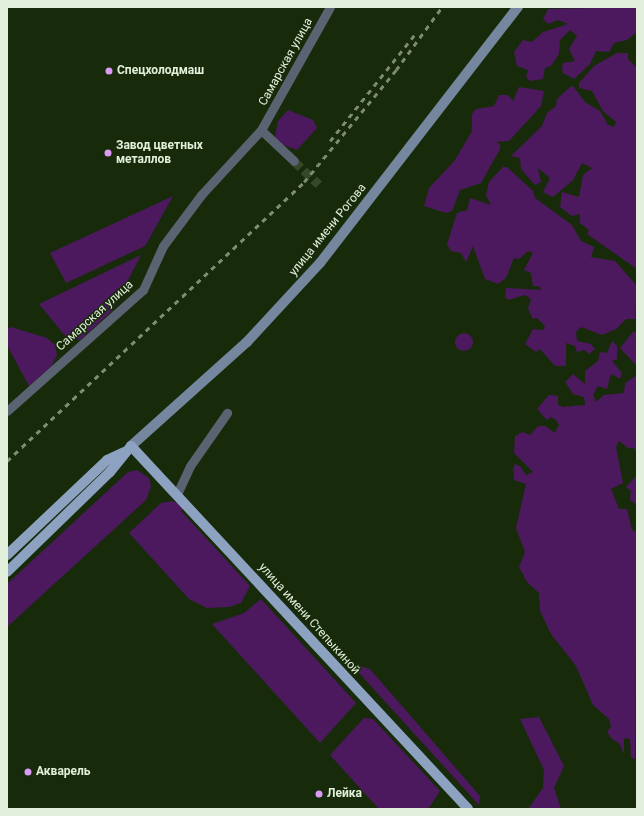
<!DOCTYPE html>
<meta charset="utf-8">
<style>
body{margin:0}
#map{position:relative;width:644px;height:816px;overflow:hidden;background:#172b0b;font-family:Roboto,sans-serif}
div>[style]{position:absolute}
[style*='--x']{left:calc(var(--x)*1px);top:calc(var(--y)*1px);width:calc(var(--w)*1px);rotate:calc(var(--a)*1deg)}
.green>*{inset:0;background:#4c195f}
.round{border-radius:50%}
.minor-tunnel>*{height:9px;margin-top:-4.5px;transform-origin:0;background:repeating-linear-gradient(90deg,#35482a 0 9px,transparent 0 13.5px)}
.minor>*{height:9px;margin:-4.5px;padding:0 4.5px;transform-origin:4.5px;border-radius:4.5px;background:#596372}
.secondary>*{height:10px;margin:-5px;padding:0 5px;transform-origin:5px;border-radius:5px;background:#75879e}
.primary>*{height:10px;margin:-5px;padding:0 5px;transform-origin:5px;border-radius:5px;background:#8ca2c0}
.rail>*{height:2.5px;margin-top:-1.25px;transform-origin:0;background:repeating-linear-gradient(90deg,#7c8d73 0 5px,transparent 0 10px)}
.dots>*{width:11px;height:11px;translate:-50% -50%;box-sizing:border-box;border:2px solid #172b0b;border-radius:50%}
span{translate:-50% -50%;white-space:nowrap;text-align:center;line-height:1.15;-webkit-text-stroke:3px #172b0b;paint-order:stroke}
.street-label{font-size:12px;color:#e1efdb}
.poi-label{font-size:12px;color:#e1efdb;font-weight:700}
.left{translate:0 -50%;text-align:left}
.frame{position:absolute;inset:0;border:8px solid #e1efdb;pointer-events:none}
</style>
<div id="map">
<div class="green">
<div style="clip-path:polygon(637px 7px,637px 32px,627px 40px,614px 43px,609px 52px,596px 51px,590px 64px,574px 79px,563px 73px,562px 67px,563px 63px,575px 61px,569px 49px,577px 36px,570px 30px,560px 40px,559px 54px,551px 66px,545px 68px,543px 79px,530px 81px,526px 77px,528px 70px,517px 66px,514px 52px,523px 40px,532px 42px,543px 32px,568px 24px,558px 20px,548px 24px,543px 19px,548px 9px)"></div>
<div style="clip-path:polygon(617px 53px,628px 53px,628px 59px,637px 68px,637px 269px,587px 234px,589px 230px,580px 223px,580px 214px,572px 216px,560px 207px,562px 192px,579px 197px,583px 175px,592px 168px,582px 163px,573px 180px,553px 197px,543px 192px,550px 178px,538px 168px,541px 182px,535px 185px,521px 169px,520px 158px,511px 156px,542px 126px,547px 113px,556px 106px,557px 99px,570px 87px,573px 86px,585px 102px,600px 111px,608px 125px,614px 127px,616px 122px,603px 111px,592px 91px,579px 88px,579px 83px,594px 66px)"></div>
<div style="clip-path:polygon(519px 87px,544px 91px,541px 106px,509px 141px,495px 142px,500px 144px,500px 149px,481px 183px,460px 190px,452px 211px,446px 213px,424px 206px,429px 188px,455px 160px,472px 131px,472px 114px,476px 109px,494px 106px,499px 95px,508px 95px,513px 101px)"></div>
<div style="clip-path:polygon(288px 110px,313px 120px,317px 128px,297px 150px,278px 143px,275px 137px,278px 121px)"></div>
<div style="clip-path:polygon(503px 167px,507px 167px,533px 191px,535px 198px,572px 225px,581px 241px,594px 247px,591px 257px,615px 261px,637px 286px,635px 319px,626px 319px,616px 329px,602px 335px,581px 327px,576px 332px,577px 341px,591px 344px,595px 349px,589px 354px,585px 350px,577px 352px,575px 346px,566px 343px,566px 366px,555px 366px,540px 349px,536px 352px,525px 344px,533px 329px,543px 330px,545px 326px,537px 318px,533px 319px,528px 309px,531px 299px,525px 295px,508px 300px,505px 297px,506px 288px,541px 290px,539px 286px,533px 286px,531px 273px,524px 270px,533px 253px,528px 251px,519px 259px,514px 258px,506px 278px,498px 284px,485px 279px,473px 246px,466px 262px,461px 253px,451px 251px,447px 244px,457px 213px,467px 210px,470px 198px,491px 205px,486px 195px,489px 182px)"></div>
<div style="clip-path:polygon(173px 196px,145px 246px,66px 283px,50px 253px)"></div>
<div style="clip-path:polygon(141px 255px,112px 311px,80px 340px,66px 337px,39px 304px)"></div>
<div style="clip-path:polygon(11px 327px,47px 338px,55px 345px,57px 355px,51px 367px,29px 386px,7px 345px,7px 329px)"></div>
<div style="clip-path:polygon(633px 332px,637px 332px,637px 366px,620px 348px)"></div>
<div class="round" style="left:455px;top:333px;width:18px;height:18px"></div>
<div style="clip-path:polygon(612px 341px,617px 346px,617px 359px,612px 361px,622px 373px,620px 379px,612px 374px,610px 377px,607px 389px,598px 386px,593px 395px,596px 402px,604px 395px,624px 393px,625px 383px,637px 375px,637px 454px,634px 448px,628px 448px,619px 441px,616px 447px,623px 483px,611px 489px,619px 509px,627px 509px,632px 530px,637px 532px,635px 759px,631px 758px,630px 739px,624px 738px,624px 754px,619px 743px,612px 739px,607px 732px,611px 727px,609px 719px,593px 705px,576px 666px,551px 634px,540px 611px,539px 593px,527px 582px,519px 567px,525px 552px,516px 528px,526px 484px,514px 480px,513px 468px,515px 464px,520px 466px,526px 475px,533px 472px,514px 453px,515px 436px,523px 432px,530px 435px,538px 426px,545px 426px,555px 433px,559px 425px,556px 420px,551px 417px,547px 420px,537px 409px,549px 395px,558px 396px,558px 405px,563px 407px,585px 405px,584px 397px,573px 394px,565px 382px,573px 374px,585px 384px,585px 371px,598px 361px,600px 352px,607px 353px)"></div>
<div style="clip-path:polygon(137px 470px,149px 478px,151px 486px,146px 500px,7px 627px,7px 584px,128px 472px)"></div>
<div style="clip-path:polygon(637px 475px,637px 502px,636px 504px,630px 500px,631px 491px,626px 487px)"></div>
<div style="clip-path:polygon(172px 501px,184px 506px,181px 511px,250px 586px,241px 603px,229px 607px,207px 608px,189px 599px,129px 533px,161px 503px)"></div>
<div style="clip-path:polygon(261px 599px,356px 703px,320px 743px,212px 624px,244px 613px)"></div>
<div style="clip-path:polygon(350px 663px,370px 669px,480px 796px,479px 805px)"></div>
<div style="clip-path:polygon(539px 717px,564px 766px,554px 788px,561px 809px,528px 809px,543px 788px,544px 770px,520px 719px)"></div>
<div style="clip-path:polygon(364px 718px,373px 719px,440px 791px,428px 809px,379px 809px,330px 755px)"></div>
</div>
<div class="minor-tunnel">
<div style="--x:294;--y:161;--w:34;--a:43"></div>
</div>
<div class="minor">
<div style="--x:261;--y:130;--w:45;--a:43.2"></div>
<div style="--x:7;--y:411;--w:182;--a:-41.7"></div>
<div style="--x:143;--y:290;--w:48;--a:-65.6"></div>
<div style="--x:163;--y:246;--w:64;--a:-53.3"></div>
<div style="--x:201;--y:195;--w:88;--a:-47.3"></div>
<div style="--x:261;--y:130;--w:141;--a:-60.7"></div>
<div style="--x:177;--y:494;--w:31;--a:-65"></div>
<div style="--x:190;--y:466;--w:65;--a:-55.1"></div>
</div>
<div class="secondary">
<div style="--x:131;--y:446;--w:156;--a:-41.9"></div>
<div style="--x:247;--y:342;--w:108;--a:-47.3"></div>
<div style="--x:320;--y:263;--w:324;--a:-52.3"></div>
</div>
<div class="primary">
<div style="--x:7;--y:555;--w:138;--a:-43.5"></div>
<div style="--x:107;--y:460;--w:19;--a:-25"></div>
<div style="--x:7;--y:572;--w:144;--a:-44.2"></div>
<div style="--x:110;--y:472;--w:33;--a:-51"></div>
<div style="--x:131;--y:446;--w:495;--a:47.1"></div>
</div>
<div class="rail">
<div style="--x:330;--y:141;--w:138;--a:-51.5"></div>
<div style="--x:7;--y:461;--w:407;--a:-43.2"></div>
<div style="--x:304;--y:182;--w:145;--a:-50.6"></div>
<div style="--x:396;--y:70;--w:78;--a:-53.9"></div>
</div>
<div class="dots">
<div style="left:109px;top:71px;background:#db9af6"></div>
<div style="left:108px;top:153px;background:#db9af6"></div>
<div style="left:28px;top:772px;background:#db9af6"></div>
<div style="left:319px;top:794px;background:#db9af6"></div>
</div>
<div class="street-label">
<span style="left:286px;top:62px;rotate:-61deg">Самарская улица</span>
<span style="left:328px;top:230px;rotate:-51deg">улица имени Рогова</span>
<span style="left:95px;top:316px;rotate:-42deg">Самарская улица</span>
<span style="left:309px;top:619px;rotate:48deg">улица имени Степыкиной</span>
</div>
<div class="poi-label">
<span class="left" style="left:117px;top:71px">Спецхолодмаш</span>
<span class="left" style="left:116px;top:153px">Завод цветных<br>металлов</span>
<span class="left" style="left:36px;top:772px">Акварель</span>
<span class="left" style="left:327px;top:794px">Лейка</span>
</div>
<div class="frame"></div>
</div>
